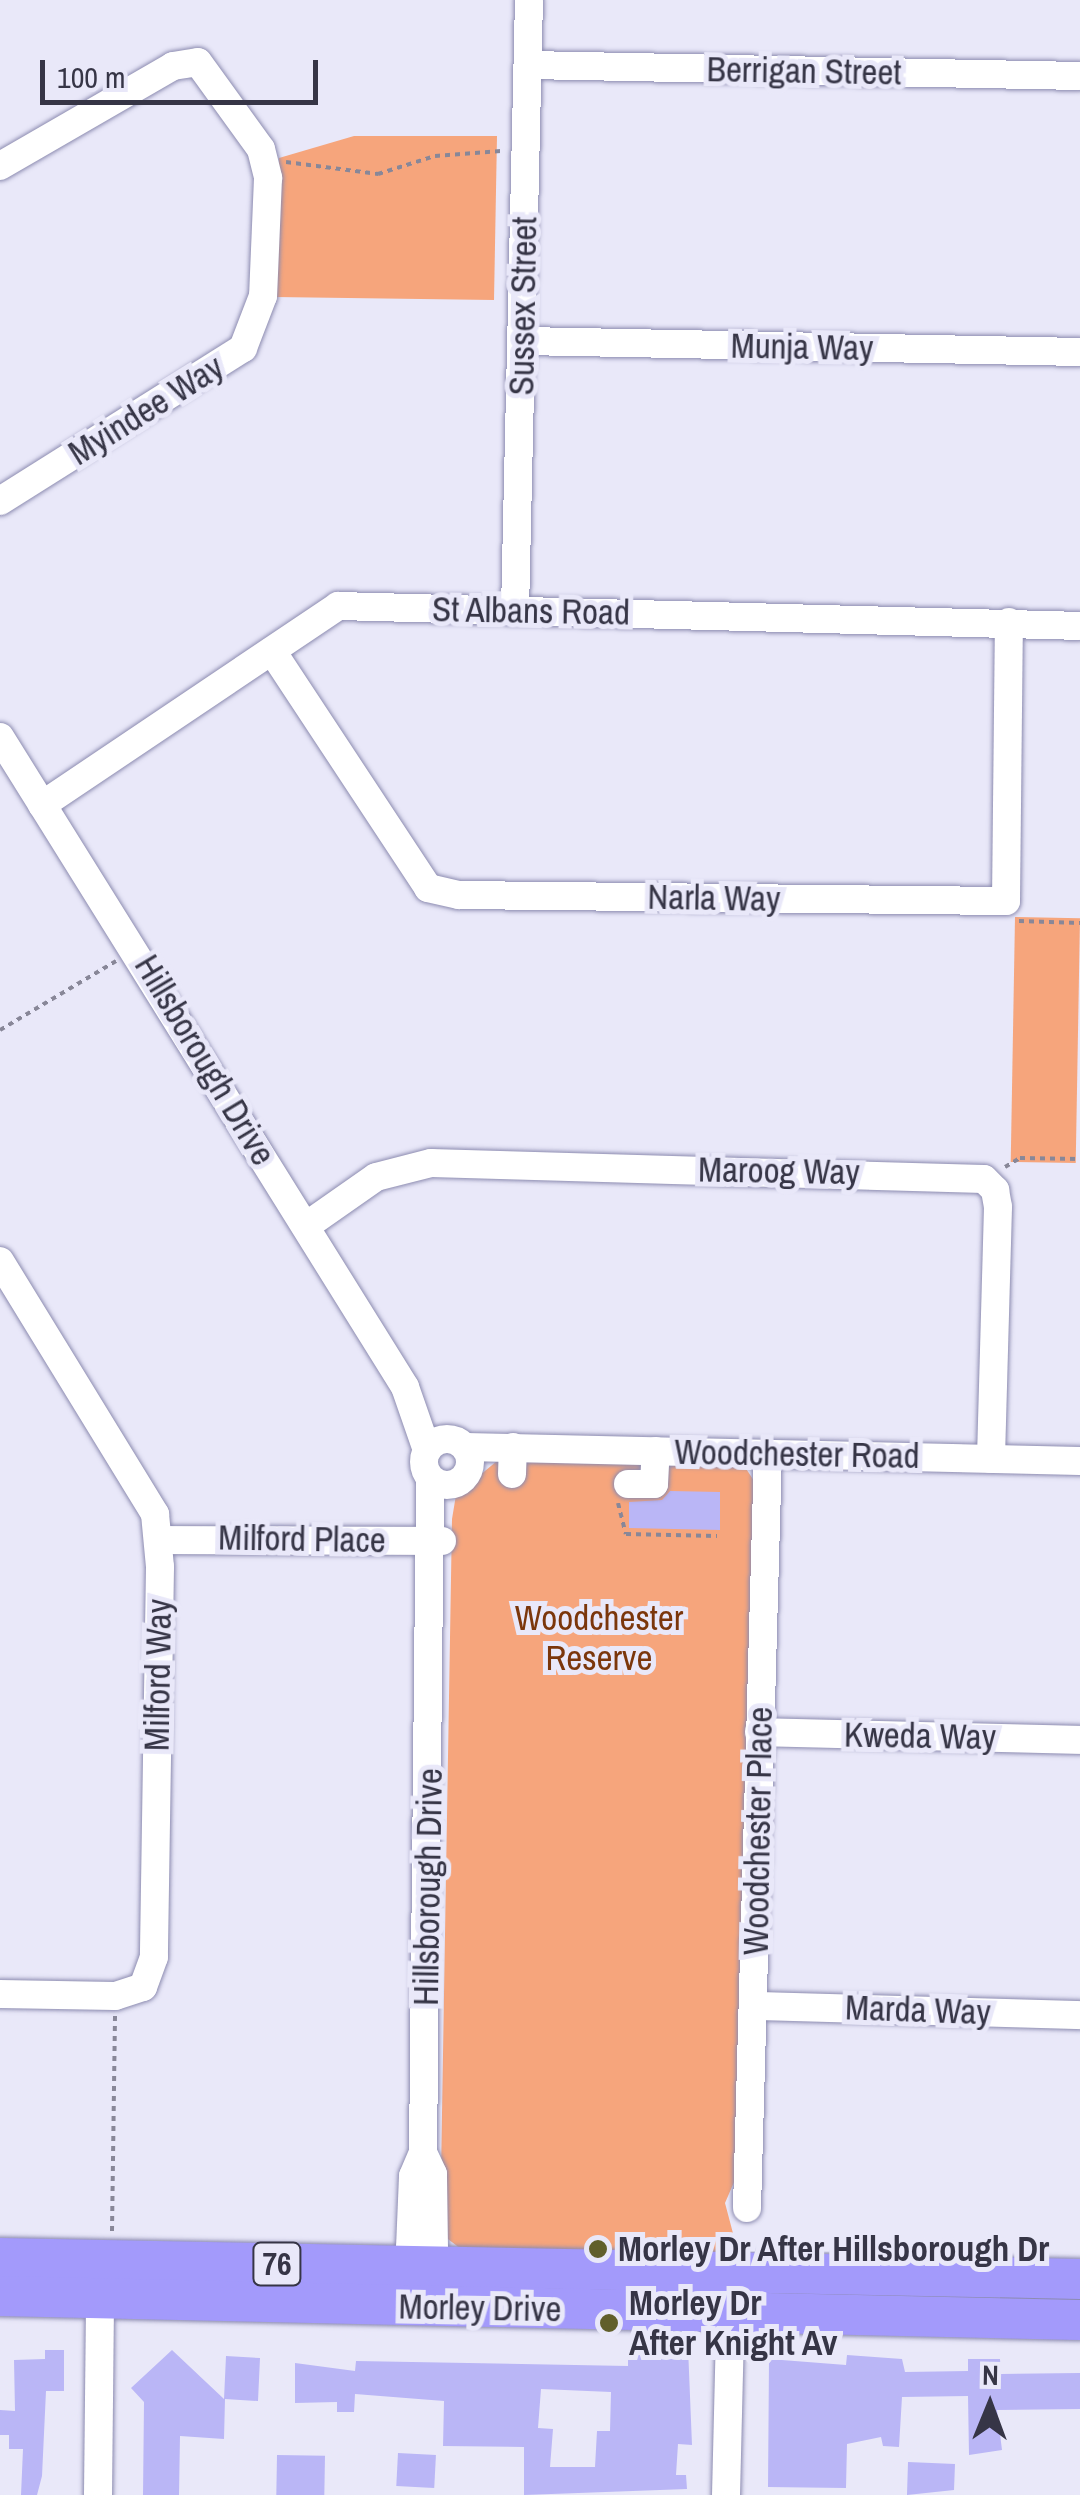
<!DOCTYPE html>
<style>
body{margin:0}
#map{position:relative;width:1080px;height:2495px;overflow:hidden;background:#e9e8f9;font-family:"Archivo Narrow",sans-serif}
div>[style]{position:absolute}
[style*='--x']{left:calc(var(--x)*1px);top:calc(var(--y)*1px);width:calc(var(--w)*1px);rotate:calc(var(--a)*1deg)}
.green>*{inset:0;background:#f6a57c;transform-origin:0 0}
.building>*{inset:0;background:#bab6f6;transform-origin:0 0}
.path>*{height:4px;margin-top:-2px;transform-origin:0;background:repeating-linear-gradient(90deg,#888798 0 5px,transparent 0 10px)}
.roads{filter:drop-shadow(0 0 2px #8c8bb0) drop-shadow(0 0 2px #8c8bb0)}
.minor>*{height:28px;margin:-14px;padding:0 14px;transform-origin:14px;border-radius:14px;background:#fff}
.minor>.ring{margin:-14px;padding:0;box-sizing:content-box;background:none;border:28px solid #fff;border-radius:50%}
.highway>*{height:40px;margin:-20px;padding:0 20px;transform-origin:20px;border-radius:20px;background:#a39afb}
.dots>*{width:28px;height:28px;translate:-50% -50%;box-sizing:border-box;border:5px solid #e9e8f9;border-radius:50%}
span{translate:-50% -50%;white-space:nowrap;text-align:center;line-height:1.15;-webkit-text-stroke:10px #e9e8f9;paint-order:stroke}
.shield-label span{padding:2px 8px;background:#e9e8f9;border:2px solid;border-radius:8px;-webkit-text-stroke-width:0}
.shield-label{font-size:32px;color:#363546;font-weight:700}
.street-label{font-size:35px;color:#363546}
.park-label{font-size:35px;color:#7b360b}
.poi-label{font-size:35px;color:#363546;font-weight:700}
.left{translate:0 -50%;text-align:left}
.north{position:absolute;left:940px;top:2355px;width:100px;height:100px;-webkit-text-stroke:8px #e9e8f9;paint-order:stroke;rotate:1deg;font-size:28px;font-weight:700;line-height:40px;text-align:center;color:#363546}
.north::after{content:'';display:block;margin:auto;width:35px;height:45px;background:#363546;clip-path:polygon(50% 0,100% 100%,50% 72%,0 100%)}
.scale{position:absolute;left:40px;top:60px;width:278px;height:45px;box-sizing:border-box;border:5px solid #363546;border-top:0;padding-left:12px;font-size:30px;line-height:35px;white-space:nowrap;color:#363546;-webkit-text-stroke:8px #e9e8f9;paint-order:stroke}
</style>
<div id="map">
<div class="green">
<div style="clip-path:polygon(354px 136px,497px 136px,494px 300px,275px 297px,279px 158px)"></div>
<div style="left:1015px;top:917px;width:65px;height:245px;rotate:1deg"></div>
<div style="clip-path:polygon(497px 1461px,745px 1467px,756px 1484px,738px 2173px,725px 2203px,739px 2256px,465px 2252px,440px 2233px,452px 1519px,456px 1495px)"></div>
</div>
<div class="building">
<div style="clip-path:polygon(670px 1491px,720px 1492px,720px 1530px,629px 1528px,629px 1502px,662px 1500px)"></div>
<div style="clip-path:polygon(evenodd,641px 2345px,688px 2347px,692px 2445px,678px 2444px,676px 2475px,686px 2475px,687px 2489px,524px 2495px,524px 2447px,443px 2446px,444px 2401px,355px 2394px,354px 2412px,337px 2412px,337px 2402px,295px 2403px,295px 2363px,355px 2371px,356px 2361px,628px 2366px,628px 2354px,641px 2354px,641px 2345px,541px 2389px,611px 2392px,610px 2431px,597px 2431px,595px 2467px,550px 2467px,553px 2429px,538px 2428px,541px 2389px)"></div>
<div style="clip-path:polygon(45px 2350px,64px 2350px,64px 2391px,46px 2391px,42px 2476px,37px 2495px,21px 2495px,23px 2449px,9px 2449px,9px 2435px,0 2435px,0 2410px,15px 2411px,14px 2360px,45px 2359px)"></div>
<div style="clip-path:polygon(172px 2350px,224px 2399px,226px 2356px,260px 2358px,258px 2401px,225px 2399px,224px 2439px,180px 2436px,179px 2495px,143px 2495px,144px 2402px,131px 2388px)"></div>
<div style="clip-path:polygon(847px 2355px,902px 2359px,905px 2372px,968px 2371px,968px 2359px,1000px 2359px,1001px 2374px,1080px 2373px,1080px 2409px,997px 2410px,1002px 2450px,969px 2455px,968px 2396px,902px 2397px,899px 2447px,883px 2446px,881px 2437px,847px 2444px,846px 2488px,768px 2487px,769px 2359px,846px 2365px)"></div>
<div style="left:398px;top:2453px;width:38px;height:33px;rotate:3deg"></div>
<div style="left:277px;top:2455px;width:48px;height:40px;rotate:1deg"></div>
<div style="clip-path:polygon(908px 2462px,955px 2464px,954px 2490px,907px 2495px)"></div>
</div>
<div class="path">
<div style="--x:286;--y:162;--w:93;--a:7.4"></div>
<div style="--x:378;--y:174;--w:60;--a:-17.5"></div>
<div style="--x:435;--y:156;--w:66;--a:-4.3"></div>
<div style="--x:1019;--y:921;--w:61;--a:1.9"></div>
<div style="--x:0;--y:1030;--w:135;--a:-30.7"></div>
<div style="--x:1005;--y:1167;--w:17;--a:-31"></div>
<div style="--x:1020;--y:1158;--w:60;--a:1"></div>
<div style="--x:618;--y:1503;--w:32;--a:76"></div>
<div style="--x:626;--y:1534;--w:91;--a:1.3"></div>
<div style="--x:112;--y:2231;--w:215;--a:-89.2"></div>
</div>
<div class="roads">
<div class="minor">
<div style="--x:528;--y:65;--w:552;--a:1.14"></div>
<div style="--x:0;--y:166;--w:200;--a:-30"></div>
<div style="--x:173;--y:66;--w:25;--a:-9"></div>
<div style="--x:198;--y:62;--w:107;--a:54.1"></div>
<div style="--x:261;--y:149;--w:30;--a:76"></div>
<div style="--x:268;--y:178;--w:118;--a:92.4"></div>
<div style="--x:263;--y:296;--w:56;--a:111"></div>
<div style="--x:243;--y:348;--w:287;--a:147.8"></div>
<div style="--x:524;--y:341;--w:556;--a:1.13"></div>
<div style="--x:515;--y:611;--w:611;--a:-88.69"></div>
<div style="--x:272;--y:651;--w:284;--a:56.6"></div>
<div style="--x:428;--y:888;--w:32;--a:13"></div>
<div style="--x:459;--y:895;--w:547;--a:0.63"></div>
<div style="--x:1006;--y:901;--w:279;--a:-89.4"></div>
<div style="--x:0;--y:737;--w:766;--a:58.07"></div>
<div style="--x:405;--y:1387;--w:67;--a:70.8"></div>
<div style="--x:42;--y:805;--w:357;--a:-33.9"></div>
<div style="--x:338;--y:606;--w:742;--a:1.54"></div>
<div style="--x:306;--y:1226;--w:85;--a:-35"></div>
<div style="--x:376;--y:1177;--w:57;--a:-14.3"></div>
<div style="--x:431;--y:1163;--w:553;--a:1.66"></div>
<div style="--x:984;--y:1179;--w:16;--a:45"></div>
<div style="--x:995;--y:1190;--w:17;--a:80"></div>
<div style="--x:998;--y:1207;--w:252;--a:91.6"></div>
<div style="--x:0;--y:1261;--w:297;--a:58.5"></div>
<div style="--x:155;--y:1514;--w:53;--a:84.6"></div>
<div style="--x:160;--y:1567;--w:390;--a:90.9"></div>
<div style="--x:154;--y:1957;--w:32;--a:110"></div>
<div style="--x:143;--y:1987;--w:29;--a:162"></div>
<div style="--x:115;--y:1996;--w:115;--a:-179"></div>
<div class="ring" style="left:424px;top:1439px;width:18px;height:18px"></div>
<div style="--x:466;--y:1447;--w:614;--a:1.31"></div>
<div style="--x:512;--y:1474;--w:27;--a:-88"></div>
<div style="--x:628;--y:1484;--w:26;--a:0"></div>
<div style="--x:654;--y:1484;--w:33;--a:-87"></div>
<div style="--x:159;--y:1540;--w:283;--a:0.2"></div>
<div style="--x:759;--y:1732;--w:321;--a:1.4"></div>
<div style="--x:755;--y:2006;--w:325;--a:1.6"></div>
<div style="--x:747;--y:2208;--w:755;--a:-88.41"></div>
<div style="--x:421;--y:2268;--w:23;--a:-56"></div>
<div style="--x:434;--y:2249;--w:75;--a:-90.8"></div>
<div style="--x:433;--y:2174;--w:23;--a:-115"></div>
<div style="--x:421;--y:2281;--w:35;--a:-108"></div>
<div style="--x:410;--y:2248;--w:72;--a:-87.6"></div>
<div style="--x:413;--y:2176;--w:25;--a:-67"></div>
<div style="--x:423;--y:2153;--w:674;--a:-89.4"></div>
<div style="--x:98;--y:2495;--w:196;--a:-89.4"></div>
<div style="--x:726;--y:2495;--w:199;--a:-88.6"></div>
</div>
<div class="highway">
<div style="--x:0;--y:2258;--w:1080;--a:1.11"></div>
<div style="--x:0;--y:2296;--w:1080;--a:1.27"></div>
</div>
</div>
<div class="dots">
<div style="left:598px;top:2249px;background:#615f2b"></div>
<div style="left:609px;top:2323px;background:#615f2b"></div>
</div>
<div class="shield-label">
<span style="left:277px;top:2264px">76</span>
</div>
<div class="street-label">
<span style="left:804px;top:71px;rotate:1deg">Berrigan Street</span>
<span style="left:523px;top:306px;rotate:-89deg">Sussex Street</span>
<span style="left:802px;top:347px;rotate:1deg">Munja Way</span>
<span style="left:146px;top:410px;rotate:-32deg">Myindee Way</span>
<span style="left:531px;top:611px;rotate:1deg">St Albans Road</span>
<span style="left:714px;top:898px;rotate:1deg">Narla Way</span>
<span style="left:205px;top:1060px;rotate:59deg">Hillsborough Drive</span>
<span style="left:779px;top:1171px;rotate:1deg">Maroog Way</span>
<span style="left:797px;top:1454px;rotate:1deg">Woodchester Road</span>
<span style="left:302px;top:1539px;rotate:1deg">Milford Place</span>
<span style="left:158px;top:1675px;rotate:-89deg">Milford Way</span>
<span style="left:920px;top:1736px;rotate:1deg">Kweda Way</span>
<span style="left:758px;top:1831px;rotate:-89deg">Woodchester Place</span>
<span style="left:428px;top:1887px;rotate:-89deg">Hillsborough Drive</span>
<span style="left:918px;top:2010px;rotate:2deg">Marda Way</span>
<span style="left:480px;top:2308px;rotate:1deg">Morley Drive</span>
</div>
<div class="park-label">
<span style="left:599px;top:1638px">Woodchester<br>Reserve</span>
</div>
<div class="poi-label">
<span class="left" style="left:618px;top:2249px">Morley Dr After Hillsborough Dr</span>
<span class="left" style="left:629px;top:2323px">Morley Dr<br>After Knight Av</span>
</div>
<div class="north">N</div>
<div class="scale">100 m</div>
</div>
